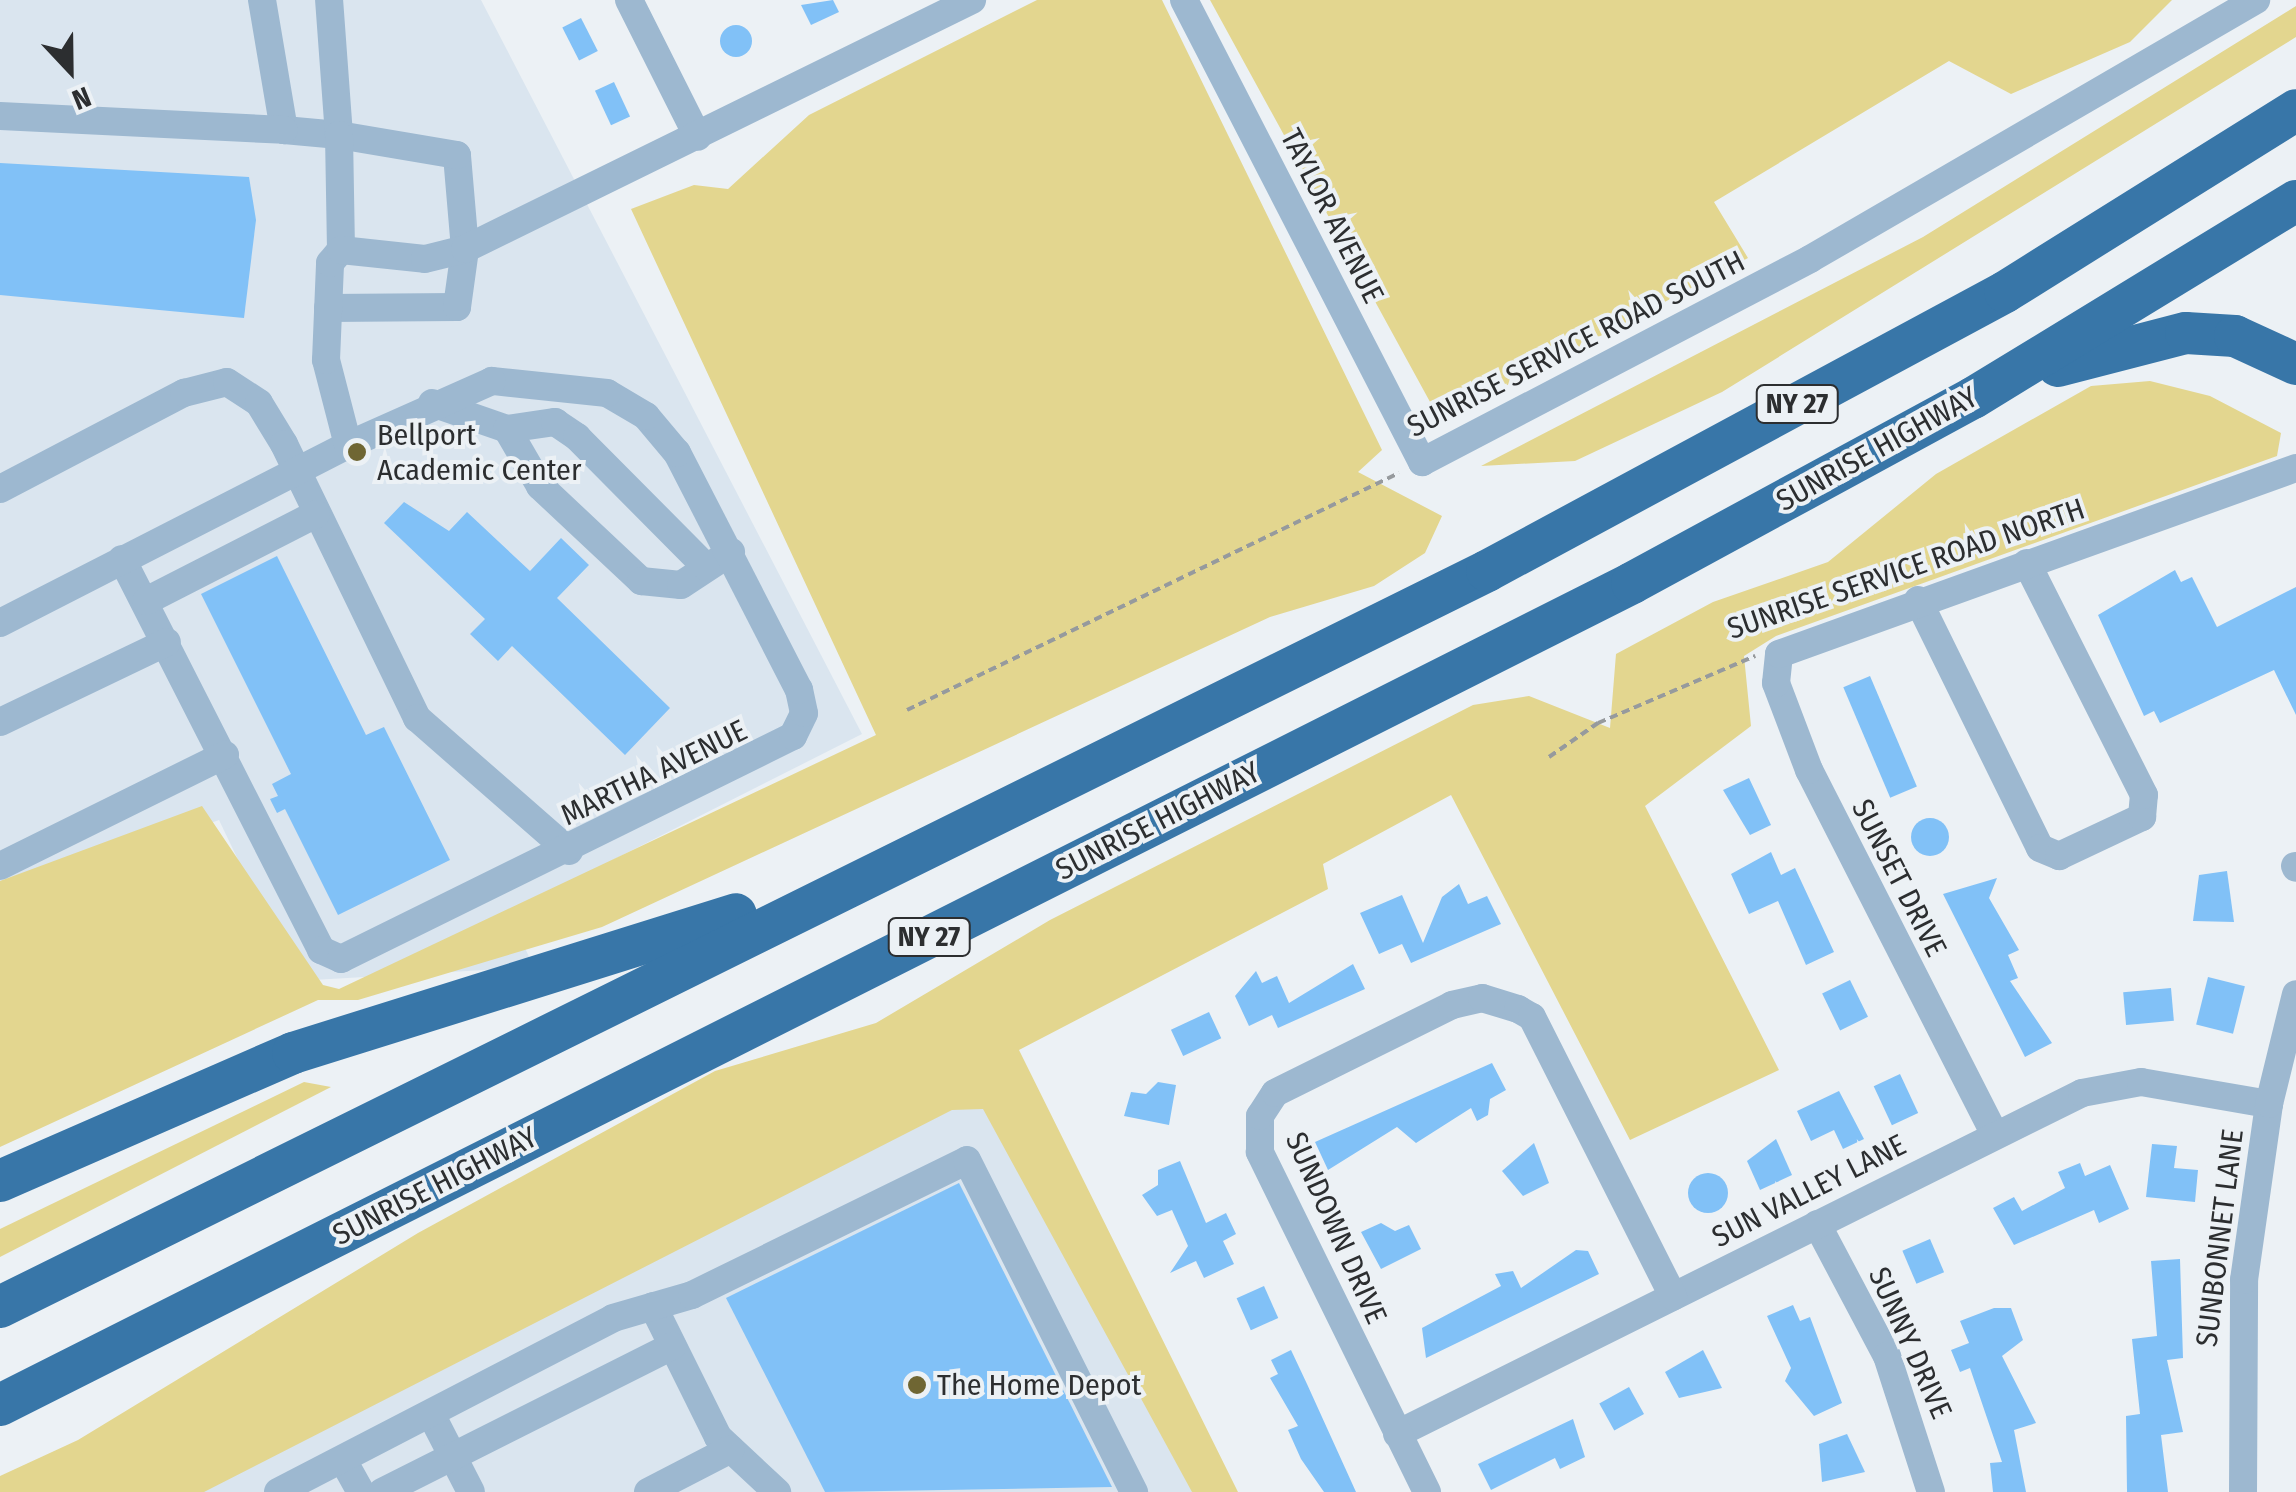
<!DOCTYPE html>
<style>
body{margin:0}
#map{position:relative;width:2296px;height:1492px;overflow:hidden;background:#ecf1f5;font-family:"Fira Sans Condensed",sans-serif}
div>[style]{position:absolute}
[style*='--x']{left:calc(var(--x)*1px);top:calc(var(--y)*1px);width:calc(var(--w)*1px);rotate:calc(var(--a)*1deg)}
.built>*{inset:0;background:#dae5ef}
.green>*{inset:0;background:#e3d68f}
.building>*{inset:0;background:#81c1f7;transform-origin:0 0}
.round{border-radius:50%}
.path>*{height:4px;margin-top:-2px;transform-origin:0;background:repeating-linear-gradient(90deg,#969a9d 0 8px,transparent 0 13px)}
.minor>*{height:28px;margin:-14px;padding:0 14px;transform-origin:14px;border-radius:14px;background:#9db8d0}
.highway>*{height:42px;margin:-21px;padding:0 21px;transform-origin:21px;border-radius:21px;background:#3876a8}
.dots>*{width:28px;height:28px;translate:-50% -50%;box-sizing:border-box;border:5px solid #ecf1f5;border-radius:50%}
span{translate:-50% -50%;white-space:nowrap;text-align:center;line-height:1.15;-webkit-text-stroke:8px #ecf1f5;paint-order:stroke}
.shield-label span{padding:2px 8px;background:#ecf1f5;border:2px solid;border-radius:8px;-webkit-text-stroke-width:0}
.shield-label{font-size:28px;color:#2c2e30;font-weight:700}
.street-label{font-size:30px;color:#2c2e30}
.poi-label{font-size:30px;color:#2c2e30}
.left{translate:0 -50%;text-align:left}
.north{position:absolute;left:20px;top:20px;width:100px;height:100px;-webkit-text-stroke:8px #ecf1f5;paint-order:stroke;rotate:158deg;font-size:28px;font-weight:700;line-height:40px;text-align:center;color:#2c2e30}
.north::after{content:'';display:block;margin:auto;width:35px;height:45px;background:#2c2e30;clip-path:polygon(50% 0,100% 100%,50% 72%,0 100%)}
</style>
<div id="map">
<div class="built">
<div style="clip-path:polygon(0 0,481px 0,862px 734px,508px 913px,534px 967px,296px 981px,219px 820px,0 898px)"></div>
<div style="clip-path:polygon(983px 1079px,1205px 1492px,141px 1492px)"></div>
</div>
<div class="green">
<div style="clip-path:polygon(1037px 0,1162px 0,1382px 450px,1358px 472px,1442px 516px,1425px 553px,1374px 586px,1270px 617px,602px 927px,358px 1000px,318px 1000px,0 1147px,0 881px,202px 806px,323px 985px,339px 989px,876px 735px,631px 209px,694px 185px,728px 189px,809px 115px)"></div>
<div style="clip-path:polygon(1210px 0,2172px 0,2130px 42px,2011px 94px,1949px 61px,1714px 202px,1748px 258px,1460px 410px,1435px 411px)"></div>
<div style="clip-path:polygon(2296px 6px,2296px 37px,1722px 392px,1575px 461px,1481px 466px,1923px 237px)"></div>
<div style="clip-path:polygon(2150px 381px,2210px 396px,2281px 433px,2277px 456px,1776px 636px,1744px 656px,1751px 726px,1645px 806px,1779px 1070px,1630px 1140px,1451px 795px,1323px 864px,1328px 889px,1019px 1050px,1238px 1492px,1192px 1492px,983px 1109px,952px 1110px,204px 1492px,0 1492px,0 1476px,78px 1440px,418px 1233px,715px 1071px,876px 1023px,1050px 920px,1473px 705px,1529px 696px,1610px 728px,1616px 654px,1713px 602px,1828px 562px,1936px 474px,2091px 386px)"></div>
<div style="clip-path:polygon(304px 1082px,331px 1087px,0 1257px,0 1229px)"></div>
</div>
<div class="building">
<div style="clip-path:polygon(833px 0,839px 12px,811px 25px,801px 5px)"></div>
<div style="left:581px;top:18px;width:37px;height:21px;rotate:63deg"></div>
<div class="round" style="left:720px;top:25px;width:32px;height:32px"></div>
<div style="left:614px;top:82px;width:38px;height:21px;rotate:65deg"></div>
<div style="clip-path:polygon(0 163px,249px 177px,256px 220px,244px 318px,0 295px)"></div>
<div style="clip-path:polygon(404px 502px,449px 531px,467px 512px,530px 571px,561px 538px,589px 565px,557px 598px,670px 708px,625px 755px,512px 646px,498px 661px,470px 634px,485px 619px,384px 523px)"></div>
<div style="clip-path:polygon(277px 556px,366px 735px,384px 727px,450px 860px,338px 915px,285px 809px,277px 813px,270px 799px,278px 796px,272px 784px,291px 774px,201px 594px)"></div>
<div style="clip-path:polygon(2175px 570px,2181px 582px,2192px 577px,2217px 627px,2296px 587px,2296px 715px,2274px 670px,2160px 723px,2154px 711px,2144px 716px,2098px 615px)"></div>
<div style="left:1870px;top:676px;width:120px;height:29px;rotate:67deg"></div>
<div style="clip-path:polygon(1749px 778px,1771px 825px,1750px 835px,1723px 790px)"></div>
<div class="round" style="left:1911px;top:818px;width:38px;height:38px"></div>
<div style="clip-path:polygon(1771px 852px,1781px 875px,1795px 868px,1834px 952px,1806px 965px,1778px 901px,1749px 914px,1731px 874px)"></div>
<div style="clip-path:polygon(2227px 871px,2234px 922px,2193px 921px,2199px 875px)"></div>
<div style="clip-path:polygon(1997px 878px,1989px 898px,2019px 950px,2008px 955px,2018px 978px,2010px 981px,2052px 1043px,2025px 1057px,1943px 894px)"></div>
<div style="clip-path:polygon(1459px 884px,1468px 904px,1487px 896px,1501px 924px,1411px 963px,1402px 944px,1379px 954px,1360px 913px,1402px 895px,1423px 943px,1442px 897px)"></div>
<div style="clip-path:polygon(1353px 964px,1365px 989px,1278px 1028px,1272px 1015px,1249px 1026px,1235px 996px,1256px 971px,1262px 983px,1277px 976px,1289px 1003px)"></div>
<div style="left:2208px;top:977px;width:38px;height:49px;rotate:14deg"></div>
<div style="left:1850px;top:980px;width:41px;height:31px;rotate:64deg"></div>
<div style="left:2171px;top:988px;width:33px;height:48px;rotate:85deg"></div>
<div style="left:1209px;top:1012px;width:29px;height:42px;rotate:65deg"></div>
<div style="clip-path:polygon(1492px 1063px,1506px 1090px,1490px 1099px,1488px 1115px,1477px 1121px,1471px 1108px,1416px 1143px,1397px 1127px,1328px 1170px,1315px 1142px)"></div>
<div style="left:1900px;top:1074px;width:43px;height:29px;rotate:65deg"></div>
<div style="clip-path:polygon(1158px 1082px,1176px 1085px,1169px 1125px,1124px 1116px,1131px 1092px,1146px 1094px)"></div>
<div style="clip-path:polygon(1839px 1091px,1864px 1139px,1843px 1149px,1834px 1130px,1811px 1141px,1797px 1111px)"></div>
<div style="clip-path:polygon(1776px 1139px,1792px 1175px,1760px 1190px,1747px 1161px)"></div>
<div style="clip-path:polygon(1534px 1143px,1549px 1183px,1523px 1196px,1502px 1171px)"></div>
<div style="clip-path:polygon(2152px 1144px,2177px 1146px,2174px 1168px,2198px 1170px,2195px 1202px,2146px 1197px)"></div>
<div style="clip-path:polygon(1180px 1161px,1206px 1223px,1226px 1213px,1236px 1234px,1223px 1241px,1234px 1264px,1204px 1278px,1196px 1261px,1170px 1273px,1188px 1246px,1172px 1210px,1157px 1216px,1142px 1195px,1158px 1185px,1158px 1170px)"></div>
<div style="clip-path:polygon(2080px 1163px,2085px 1176px,2110px 1165px,2129px 1209px,2099px 1223px,2094px 1210px,2014px 1245px,1993px 1208px,2014px 1197px,2022px 1211px,2065px 1188px,2058px 1172px)"></div>
<div class="round" style="left:1688px;top:1173px;width:40px;height:40px"></div>
<div style="clip-path:polygon(959px 1183px,1112px 1487px,825px 1492px,726px 1298px)"></div>
<div style="clip-path:polygon(1381px 1223px,1395px 1231px,1409px 1225px,1421px 1249px,1381px 1269px,1361px 1232px)"></div>
<div style="left:1930px;top:1239px;width:36px;height:30px;rotate:67deg"></div>
<div style="clip-path:polygon(1576px 1250px,1588px 1251px,1599px 1274px,1426px 1358px,1422px 1328px,1501px 1286px,1495px 1274px,1513px 1271px,1521px 1288px)"></div>
<div style="clip-path:polygon(2180px 1259px,2183px 1358px,2167px 1360px,2183px 1432px,2161px 1435px,2168px 1492px,2127px 1492px,2126px 1416px,2140px 1414px,2132px 1339px,2157px 1336px,2151px 1261px)"></div>
<div style="left:1264px;top:1286px;width:35px;height:30px;rotate:66deg"></div>
<div style="clip-path:polygon(1793px 1305px,1800px 1321px,1810px 1317px,1842px 1403px,1814px 1416px,1785px 1381px,1791px 1368px,1767px 1316px)"></div>
<div style="clip-path:polygon(1994px 1308px,2011px 1308px,2023px 1340px,2002px 1356px,2036px 1423px,2014px 1430px,2026px 1492px,1993px 1492px,1990px 1463px,2002px 1462px,1970px 1368px,1960px 1372px,1951px 1350px,1969px 1343px,1960px 1321px)"></div>
<div style="clip-path:polygon(1291px 1350px,1307px 1384px,1356px 1492px,1324px 1492px,1301px 1459px,1288px 1430px,1298px 1426px,1270px 1378px,1278px 1374px,1271px 1360px)"></div>
<div style="clip-path:polygon(1703px 1350px,1722px 1388px,1679px 1398px,1665px 1372px)"></div>
<div style="left:1629px;top:1387px;width:31px;height:34px;rotate:61deg"></div>
<div style="clip-path:polygon(1573px 1419px,1585px 1457px,1560px 1469px,1555px 1458px,1491px 1490px,1478px 1464px)"></div>
<div style="clip-path:polygon(1847px 1434px,1865px 1472px,1822px 1482px,1819px 1444px)"></div>
</div>
<div class="path">
<div style="--x:907;--y:710;--w:546;--a:-25.72"></div>
<div style="--x:1549;--y:757;--w:60;--a:-34.8"></div>
<div style="--x:1598;--y:723;--w:171;--a:-23.1"></div>
</div>
<div class="minor">
<div style="--x:262;--y:0;--w:132;--a:80.4"></div>
<div style="--x:284;--y:130;--w:55;--a:5.2"></div>
<div style="--x:339;--y:135;--w:135;--a:-94.2"></div>
<div style="--x:629;--y:0;--w:153;--a:63.3"></div>
<div style="--x:1184;--y:0;--w:520;--a:62.74"></div>
<div style="--x:1422;--y:462;--w:438;--a:-27.6"></div>
<div style="--x:1810;--y:259;--w:516;--a:-30.14"></div>
<div style="--x:0;--y:116;--w:284;--a:2.8"></div>
<div style="--x:328;--y:308;--w:129;--a:-0.4"></div>
<div style="--x:457;--y:307;--w:59;--a:-82.1"></div>
<div style="--x:465;--y:249;--w:94;--a:-94.9"></div>
<div style="--x:457;--y:155;--w:120;--a:-170.4"></div>
<div style="--x:339;--y:135;--w:115;--a:89"></div>
<div style="--x:432;--y:403;--w:79;--a:19.1"></div>
<div style="--x:507;--y:429;--w:66;--a:59.9"></div>
<div style="--x:540;--y:486;--w:139;--a:43.2"></div>
<div style="--x:641;--y:581;--w:40;--a:5.7"></div>
<div style="--x:681;--y:585;--w:60;--a:-33.4"></div>
<div style="--x:507;--y:429;--w:49;--a:-8.3"></div>
<div style="--x:555;--y:422;--w:27;--a:34"></div>
<div style="--x:577;--y:437;--w:183;--a:45.2"></div>
<div style="--x:0;--y:489;--w:208;--a:-27.6"></div>
<div style="--x:184;--y:393;--w:44;--a:-14.3"></div>
<div style="--x:227;--y:382;--w:38;--a:33"></div>
<div style="--x:259;--y:403;--w:48;--a:58.6"></div>
<div style="--x:284;--y:444;--w:305;--a:64.1"></div>
<div style="--x:417;--y:718;--w:202;--a:41.2"></div>
<div style="--x:122;--y:559;--w:439;--a:63"></div>
<div style="--x:321;--y:950;--w:22;--a:24"></div>
<div style="--x:341;--y:959;--w:504;--a:-26.26"></div>
<div style="--x:793;--y:736;--w:25;--a:-64"></div>
<div style="--x:804;--y:713;--w:24;--a:-102"></div>
<div style="--x:799;--y:690;--w:267;--a:-117.2"></div>
<div style="--x:677;--y:453;--w:48;--a:-130"></div>
<div style="--x:646;--y:416;--w:45;--a:-149.5"></div>
<div style="--x:607;--y:393;--w:116;--a:-174"></div>
<div style="--x:492;--y:381;--w:158;--a:156"></div>
<div style="--x:1918;--y:600;--w:276;--a:63.8"></div>
<div style="--x:2040;--y:848;--w:21;--a:23"></div>
<div style="--x:2059;--y:856;--w:92;--a:-25.2"></div>
<div style="--x:2142;--y:817;--w:22;--a:-85"></div>
<div style="--x:2144;--y:795;--w:260;--a:-116.8"></div>
<div style="--x:146;--y:601;--w:191;--a:-27.1"></div>
<div style="--x:0;--y:623;--w:391;--a:-27.1"></div>
<div style="--x:348;--y:445;--w:88;--a:-104.5"></div>
<div style="--x:326;--y:360;--w:97;--a:-87.6"></div>
<div style="--x:330;--y:263;--w:17;--a:-50"></div>
<div style="--x:341;--y:250;--w:84;--a:6.1"></div>
<div style="--x:425;--y:259;--w:41;--a:-14"></div>
<div style="--x:465;--y:249;--w:565;--a:-26.16"></div>
<div style="--x:0;--y:722;--w:185;--a:-25.6"></div>
<div style="--x:0;--y:866;--w:251;--a:-26.3"></div>
<div style="--x:2295;--y:866;--w:2;--a:63"></div>
<div style="--x:1994;--y:1133;--w:407;--a:-117"></div>
<div style="--x:1809;--y:770;--w:93;--a:-110.8"></div>
<div style="--x:1776;--y:683;--w:29;--a:-84"></div>
<div style="--x:1779;--y:654;--w:549;--a:-19.79"></div>
<div style="--x:1817;--y:1224;--w:149;--a:62.1"></div>
<div style="--x:1887;--y:1356;--w:143;--a:72.1"></div>
<div style="--x:653;--y:1306;--w:146;--a:63.6"></div>
<div style="--x:718;--y:1437;--w:81;--a:43"></div>
<div style="--x:432;--y:1416;--w:85;--a:62.8"></div>
<div style="--x:1397;--y:1434;--w:765;--a:-26.46"></div>
<div style="--x:2082;--y:1093;--w:60;--a:-10.6"></div>
<div style="--x:2141;--y:1082;--w:130;--a:9.8"></div>
<div style="--x:343;--y:1460;--w:37;--a:61"></div>
<div style="--x:278;--y:1492;--w:377;--a:-27.4"></div>
<div style="--x:613;--y:1318;--w:82;--a:-16.2"></div>
<div style="--x:692;--y:1295;--w:306;--a:-26.1"></div>
<div style="--x:967;--y:1160;--w:372;--a:63.3"></div>
<div style="--x:382;--y:1492;--w:325;--a:-26.7"></div>
<div style="--x:648;--y:1492;--w:93;--a:-27.4"></div>
<div style="--x:1427;--y:1492;--w:379;--a:-116.2"></div>
<div style="--x:1260;--y:1152;--w:36;--a:-90"></div>
<div style="--x:1260;--y:1116;--w:27;--a:-57"></div>
<div style="--x:1275;--y:1093;--w:198;--a:-26.4"></div>
<div style="--x:1452;--y:1005;--w:31;--a:-13"></div>
<div style="--x:1482;--y:998;--w:38;--a:17"></div>
<div style="--x:1518;--y:1009;--w:16;--a:30"></div>
<div style="--x:1532;--y:1017;--w:313;--a:63.2"></div>
<div style="--x:2243;--y:1492;--w:212;--a:-89.7"></div>
<div style="--x:2244;--y:1280;--w:178;--a:-81.9"></div>
<div style="--x:2269;--y:1104;--w:113;--a:-76.2"></div>
</div>
<div class="highway">
<div style="--x:2058;--y:366;--w:132;--a:-14.5"></div>
<div style="--x:2186;--y:333;--w:49;--a:3.5"></div>
<div style="--x:2235;--y:336;--w:67;--a:24.7"></div>
<div style="--x:0;--y:1181;--w:320;--a:-23.6"></div>
<div style="--x:293;--y:1053;--w:464;--a:-17.4"></div>
<div style="--x:0;--y:1307;--w:1659;--a:-26.33"></div>
<div style="--x:1487;--y:571;--w:588;--a:-28.31"></div>
<div style="--x:2005;--y:292;--w:343;--a:-32"></div>
<div style="--x:0;--y:1405;--w:1827;--a:-26.73"></div>
<div style="--x:1632;--y:583;--w:388;--a:-28.5"></div>
<div style="--x:1973;--y:398;--w:378;--a:-31.4"></div>
</div>
<div class="dots">
<div style="left:357px;top:452px;background:#6f6633"></div>
<div style="left:917px;top:1385px;background:#6f6633"></div>
</div>
<div class="shield-label">
<span style="left:1797px;top:404px">NY 27</span>
<span style="left:929px;top:937px">NY 27</span>
</div>
<div class="street-label">
<span style="left:1332px;top:216px;rotate:63deg">TAYLOR AVENUE</span>
<span style="left:1576px;top:344px;rotate:-27deg">SUNRISE SERVICE ROAD SOUTH</span>
<span style="left:1877px;top:449px;rotate:-29deg">SUNRISE HIGHWAY</span>
<span style="left:1906px;top:569px;rotate:-19deg">SUNRISE SERVICE ROAD NORTH</span>
<span style="left:654px;top:773px;rotate:-26deg">MARTHA AVENUE</span>
<span style="left:1158px;top:821px;rotate:-27deg">SUNRISE HIGHWAY</span>
<span style="left:1899px;top:878px;rotate:63deg">SUNSET DRIVE</span>
<span style="left:435px;top:1186px;rotate:-27deg">SUNRISE HIGHWAY</span>
<span style="left:1809px;top:1191px;rotate:-27deg">SUN VALLEY LANE</span>
<span style="left:1336px;top:1228px;rotate:66deg">SUNDOWN DRIVE</span>
<span style="left:2220px;top:1238px;rotate:-83deg">SUNBONNET LANE</span>
<span style="left:1910px;top:1343px;rotate:66deg">SUNNY DRIVE</span>
</div>
<div class="poi-label">
<span class="left" style="left:377px;top:452px">Bellport<br>Academic Center</span>
<span class="left" style="left:937px;top:1385px">The Home Depot</span>
</div>
<div class="north">N</div>
</div>
